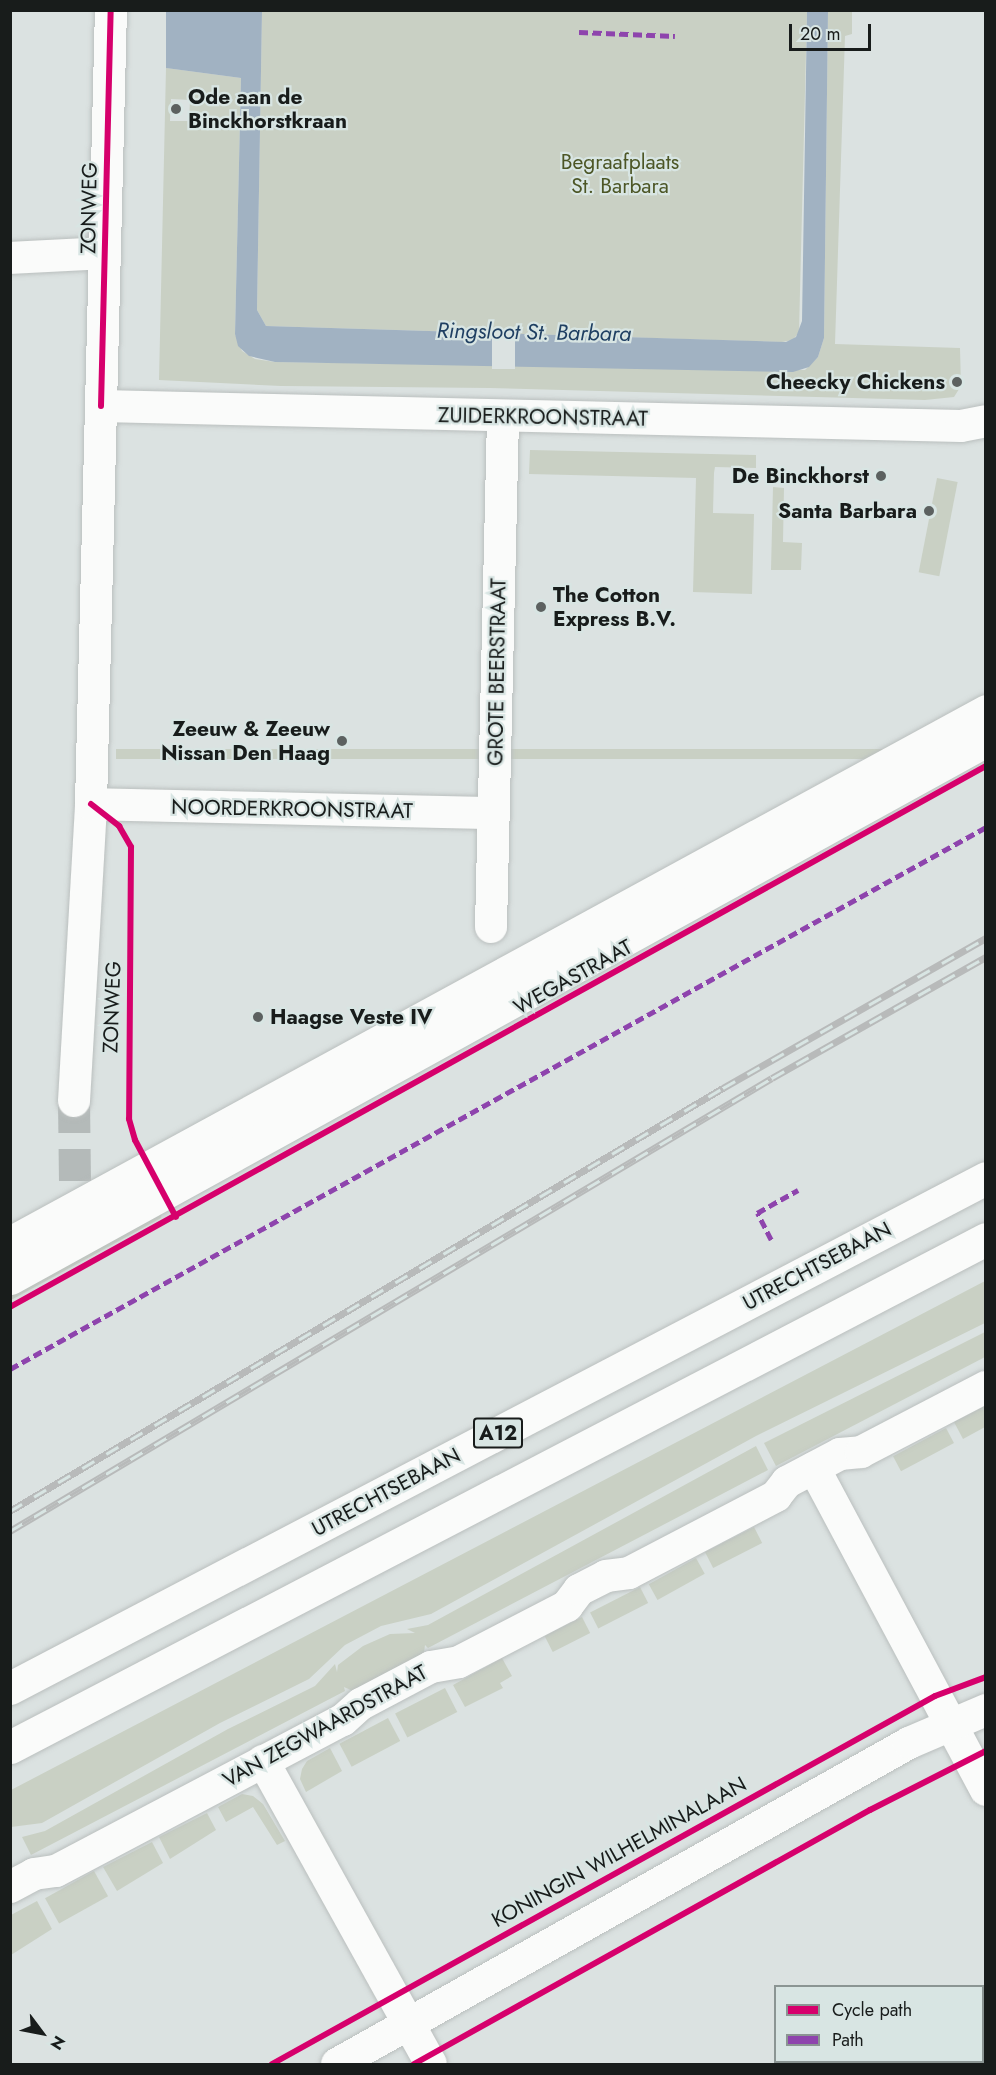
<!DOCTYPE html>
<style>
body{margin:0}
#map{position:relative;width:996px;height:2075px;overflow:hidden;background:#dbe2e1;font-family:Jost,sans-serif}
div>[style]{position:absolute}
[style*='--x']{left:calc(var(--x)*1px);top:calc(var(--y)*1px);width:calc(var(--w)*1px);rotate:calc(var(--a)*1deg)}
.green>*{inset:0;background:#c9d0c4;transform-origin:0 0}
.water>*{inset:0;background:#a1b2c2}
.pier>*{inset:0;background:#dbe2e1;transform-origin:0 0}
.minor-tunnel>*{height:32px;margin-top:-16px;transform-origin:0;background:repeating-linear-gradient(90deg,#b4bab9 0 32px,transparent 0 48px)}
.roads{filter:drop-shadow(0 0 2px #babfbe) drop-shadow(0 0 2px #babfbe)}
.minor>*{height:32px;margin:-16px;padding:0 16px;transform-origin:16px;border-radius:16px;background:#fafbfa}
.major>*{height:33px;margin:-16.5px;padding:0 16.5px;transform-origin:16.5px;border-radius:16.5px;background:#fafbfa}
.highway>*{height:33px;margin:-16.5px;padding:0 16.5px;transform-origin:16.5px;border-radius:16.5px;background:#fafbfa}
.rail>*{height:7px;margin-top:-3.5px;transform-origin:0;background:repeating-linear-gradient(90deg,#d8e5e3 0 14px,#b8baba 0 28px);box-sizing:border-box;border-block:2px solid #b8baba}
.quiet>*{height:4.5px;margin-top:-2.25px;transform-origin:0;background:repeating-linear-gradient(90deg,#8e44ad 0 9px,transparent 0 13.5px)}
.cycleway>*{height:6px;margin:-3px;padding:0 3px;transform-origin:3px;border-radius:3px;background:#d6006c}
.dots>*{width:16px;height:16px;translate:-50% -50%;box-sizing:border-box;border:3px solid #d8e5e3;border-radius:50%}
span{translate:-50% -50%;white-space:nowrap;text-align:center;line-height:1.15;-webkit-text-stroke:4.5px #d8e5e3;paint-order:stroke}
.shield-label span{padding:2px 4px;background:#d8e5e3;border:2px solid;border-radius:4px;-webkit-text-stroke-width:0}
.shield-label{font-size:20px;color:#181c1b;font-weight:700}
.poi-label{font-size:21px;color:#181c1b;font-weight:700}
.left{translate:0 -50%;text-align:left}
.right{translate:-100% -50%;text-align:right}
.park-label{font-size:21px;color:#4c5626}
.street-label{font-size:21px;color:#181c1b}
.water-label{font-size:22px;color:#1f3f62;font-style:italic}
.frame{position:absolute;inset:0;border:12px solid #181c1b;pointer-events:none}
.legend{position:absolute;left:774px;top:1985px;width:210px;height:78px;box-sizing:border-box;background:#d8e5e3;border:2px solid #8b9593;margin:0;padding:8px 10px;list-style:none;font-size:18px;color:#181c1b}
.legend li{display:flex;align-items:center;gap:12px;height:30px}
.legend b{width:30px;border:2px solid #8b9593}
.north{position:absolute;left:12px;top:2003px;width:60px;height:60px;-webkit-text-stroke:4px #d8e5e3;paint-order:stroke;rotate:122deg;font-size:16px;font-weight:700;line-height:24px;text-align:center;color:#181c1b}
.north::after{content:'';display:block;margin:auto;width:21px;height:27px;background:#181c1b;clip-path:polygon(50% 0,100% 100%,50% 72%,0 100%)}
.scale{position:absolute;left:789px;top:24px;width:82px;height:27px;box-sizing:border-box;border:3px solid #181c1b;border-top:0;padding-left:8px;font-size:18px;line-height:21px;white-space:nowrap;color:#181c1b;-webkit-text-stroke:4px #d8e5e3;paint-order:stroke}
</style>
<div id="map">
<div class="green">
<div style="clip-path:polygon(evenodd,852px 10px,852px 34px,845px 36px,835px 344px,960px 348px,961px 386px,954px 397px,925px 400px,490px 388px,281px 386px,159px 380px,166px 68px,241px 78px,235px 334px,242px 351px,255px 359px,275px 362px,805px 370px,818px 357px,824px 338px,828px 11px,852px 10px,171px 99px,190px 100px,189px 121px,170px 121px,171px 99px)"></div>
<div style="clip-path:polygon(262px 11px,807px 11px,799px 332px,793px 340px,782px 342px,266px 326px,257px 310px)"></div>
<div style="clip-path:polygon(530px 450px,756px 455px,756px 468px,715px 467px,714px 473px,713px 513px,754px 514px,752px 594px,693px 592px,696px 478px,529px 474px)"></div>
<div style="left:937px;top:478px;width:21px;height:96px;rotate:11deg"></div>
<div style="clip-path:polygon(773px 487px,784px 488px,783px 542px,802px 543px,801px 570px,771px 570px)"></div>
<div style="left:985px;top:749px;width:10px;height:869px;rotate:90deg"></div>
<div style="clip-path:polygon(163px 1206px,161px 1218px,11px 1300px,11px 1290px)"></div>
<div style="clip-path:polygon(985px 1281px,985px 1323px,756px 1436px,431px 1614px,381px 1626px,345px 1645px,309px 1679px,220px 1723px,42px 1823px,11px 1827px,11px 1790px)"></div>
<div style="clip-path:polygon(985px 1332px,985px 1357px,776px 1466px,764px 1443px)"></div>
<div style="clip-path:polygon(985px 1406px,985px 1427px,963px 1439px,954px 1422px)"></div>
<div style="left:946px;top:1428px;width:17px;height:60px;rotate:62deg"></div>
<div style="clip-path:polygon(756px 1446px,768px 1470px,428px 1648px,425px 1645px,424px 1653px,353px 1691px,344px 1687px,345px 1691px,31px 1855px,22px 1837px,45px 1831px,228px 1729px,315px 1686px,335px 1664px,337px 1672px,338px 1665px,363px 1646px,390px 1634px,415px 1633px,407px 1629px,428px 1625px)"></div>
<div style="left:754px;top:1527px;width:18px;height:55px;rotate:63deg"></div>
<div style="left:696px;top:1558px;width:18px;height:54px;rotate:61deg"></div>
<div style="left:640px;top:1587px;width:18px;height:56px;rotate:63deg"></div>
<div style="left:582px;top:1617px;width:18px;height:42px;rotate:63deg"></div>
<div style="clip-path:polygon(502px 1658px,512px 1676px,500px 1683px,503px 1688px,465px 1707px,453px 1685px)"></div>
<div style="left:445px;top:1688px;width:27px;height:56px;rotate:63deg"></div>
<div style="left:388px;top:1718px;width:26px;height:55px;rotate:62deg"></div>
<div style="clip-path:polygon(330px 1748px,342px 1771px,306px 1792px,300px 1779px,302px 1769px,307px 1761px)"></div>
<div style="clip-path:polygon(242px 1794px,253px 1796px,263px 1804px,285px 1841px,277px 1845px,253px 1807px,226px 1822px,218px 1807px)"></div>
<div style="clip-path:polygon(207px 1813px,216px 1830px,170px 1859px,159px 1837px)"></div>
<div style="clip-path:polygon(152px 1842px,163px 1863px,117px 1891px,103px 1867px)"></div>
<div style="left:94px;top:1871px;width:29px;height:56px;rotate:61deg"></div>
<div style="clip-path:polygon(37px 1901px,52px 1929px,11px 1955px,11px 1915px)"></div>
</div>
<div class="water">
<div style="clip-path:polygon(166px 11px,262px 11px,257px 310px,266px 326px,786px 342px,796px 337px,802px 321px,807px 11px,828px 11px,824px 338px,818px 357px,809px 367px,793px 372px,275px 362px,249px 356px,238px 346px,235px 334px,241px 78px,166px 68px)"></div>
</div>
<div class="pier">
<div style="left:492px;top:332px;width:23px;height:37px"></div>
</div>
<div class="minor-tunnel">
<div style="--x:74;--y:1101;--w:82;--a:89.3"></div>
</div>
<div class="roads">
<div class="minor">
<div style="--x:10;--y:258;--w:95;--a:-3"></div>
<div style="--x:101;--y:406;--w:860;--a:1.33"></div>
<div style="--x:961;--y:426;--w:25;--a:-11"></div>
<div style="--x:91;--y:804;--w:402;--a:1.3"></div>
<div style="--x:491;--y:927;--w:511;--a:-88.65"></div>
<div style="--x:74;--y:1101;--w:297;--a:-86.7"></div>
<div style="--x:91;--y:804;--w:794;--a:-88.56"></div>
<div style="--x:814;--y:1468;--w:365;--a:61.9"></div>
<div style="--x:263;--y:1761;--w:346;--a:61"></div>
<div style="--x:10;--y:1887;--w:27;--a:-28"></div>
<div style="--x:34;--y:1874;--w:22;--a:-8"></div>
<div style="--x:56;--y:1871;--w:324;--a:-27.8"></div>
<div style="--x:343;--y:1720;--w:24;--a:-42"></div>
<div style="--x:361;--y:1704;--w:79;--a:-27.9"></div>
<div style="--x:431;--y:1667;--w:28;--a:-10"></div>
<div style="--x:459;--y:1662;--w:122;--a:-27.4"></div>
<div style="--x:567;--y:1606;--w:20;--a:-53"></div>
<div style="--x:579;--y:1590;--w:30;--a:-27"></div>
<div style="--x:606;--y:1576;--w:23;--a:-7"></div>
<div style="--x:629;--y:1573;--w:166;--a:-27.6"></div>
<div style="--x:776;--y:1496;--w:18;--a:-52"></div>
<div style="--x:787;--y:1482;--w:60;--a:-27.8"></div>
<div style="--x:840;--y:1454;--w:21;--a:-5"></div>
<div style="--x:861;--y:1452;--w:141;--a:-27.5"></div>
<div style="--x:337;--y:2064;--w:656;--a:-29.3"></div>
<div style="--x:909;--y:1743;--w:84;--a:-23.2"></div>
</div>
<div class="major">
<div style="--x:10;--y:1243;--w:1112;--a:-28.59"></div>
<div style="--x:10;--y:1278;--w:1114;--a:-28.86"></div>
</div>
<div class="highway">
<div style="--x:10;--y:1688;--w:1101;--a:-27.59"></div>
<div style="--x:10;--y:1747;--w:1100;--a:-27.5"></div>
</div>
</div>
<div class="rail">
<div style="--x:10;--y:1511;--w:829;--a:-30.68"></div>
<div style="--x:723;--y:1088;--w:303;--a:-29.7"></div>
<div style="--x:10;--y:1531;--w:886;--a:-30.73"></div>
<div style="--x:772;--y:1078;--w:246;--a:-29.5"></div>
</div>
<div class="quiet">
<div style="--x:579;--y:32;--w:96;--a:2.4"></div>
<div style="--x:771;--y:1240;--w:30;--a:-117"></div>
<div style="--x:757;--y:1213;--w:47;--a:-29.3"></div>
<div style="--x:10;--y:1369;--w:1116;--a:-29.04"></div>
</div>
<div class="cycleway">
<div style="--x:101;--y:406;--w:396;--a:-88.6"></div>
<div style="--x:91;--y:804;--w:36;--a:38"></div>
<div style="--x:119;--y:826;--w:24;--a:60"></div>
<div style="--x:131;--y:847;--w:272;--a:90.4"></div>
<div style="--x:129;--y:1119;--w:22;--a:74"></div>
<div style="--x:135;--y:1140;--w:87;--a:62"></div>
<div style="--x:10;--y:1307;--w:1116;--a:-29"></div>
<div style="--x:272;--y:2064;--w:758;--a:-29.03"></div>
<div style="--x:935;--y:1696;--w:54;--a:-20.4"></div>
<div style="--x:414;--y:2064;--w:522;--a:-29.12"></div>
<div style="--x:870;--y:1810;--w:130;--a:-27"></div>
</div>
<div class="dots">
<div style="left:176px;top:109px;background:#5c6160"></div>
<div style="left:957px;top:382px;background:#5c6160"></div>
<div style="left:881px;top:476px;background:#5c6160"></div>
<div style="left:929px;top:511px;background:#5c6160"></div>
<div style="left:541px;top:607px;background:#5c6160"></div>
<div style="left:342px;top:741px;background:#5c6160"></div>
<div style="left:258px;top:1017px;background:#5c6160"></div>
</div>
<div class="shield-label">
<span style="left:498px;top:1433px">A12</span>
</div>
<div class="poi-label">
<span class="left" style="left:188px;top:109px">Ode aan de<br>Binckhorstkraan</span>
<span class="right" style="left:945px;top:382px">Cheecky Chickens</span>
<span class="right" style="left:869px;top:476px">De Binckhorst</span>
<span class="right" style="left:917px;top:511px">Santa Barbara</span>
<span class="left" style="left:553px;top:607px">The Cotton<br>Express B.V.</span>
<span class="right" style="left:330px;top:741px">Zeeuw &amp; Zeeuw<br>Nissan Den Haag</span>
<span class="left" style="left:270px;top:1017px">Haagse Veste IV</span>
</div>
<div class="park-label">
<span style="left:620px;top:174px">Begraafplaats<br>St. Barbara</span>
</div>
<div class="street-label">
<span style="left:89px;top:208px;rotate:-89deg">ZONWEG</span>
<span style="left:543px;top:417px;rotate:1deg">ZUIDERKROONSTRAAT</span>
<span style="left:497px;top:672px;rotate:-89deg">GROTE BEERSTRAAT</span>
<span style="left:292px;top:809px;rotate:1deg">NOORDERKROONSTRAAT</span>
<span style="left:573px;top:977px;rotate:-29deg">WEGASTRAAT</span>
<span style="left:112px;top:1007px;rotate:-88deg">ZONWEG</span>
<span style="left:817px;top:1266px;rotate:-28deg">UTRECHTSEBAAN</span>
<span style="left:386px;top:1492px;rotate:-28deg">UTRECHTSEBAAN</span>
<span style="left:325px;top:1726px;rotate:-29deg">VAN ZEGWAARDSTRAAT</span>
<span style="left:619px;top:1852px;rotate:-29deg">KONINGIN WILHELMINALAAN</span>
</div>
<div class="water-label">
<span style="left:534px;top:332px;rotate:1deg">Ringsloot St. Barbara</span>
</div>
<div class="frame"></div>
<ul class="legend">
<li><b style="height:8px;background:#d6006c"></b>Cycle path</li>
<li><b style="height:8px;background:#8e44ad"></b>Path</li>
</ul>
<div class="north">N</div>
<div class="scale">20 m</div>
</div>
